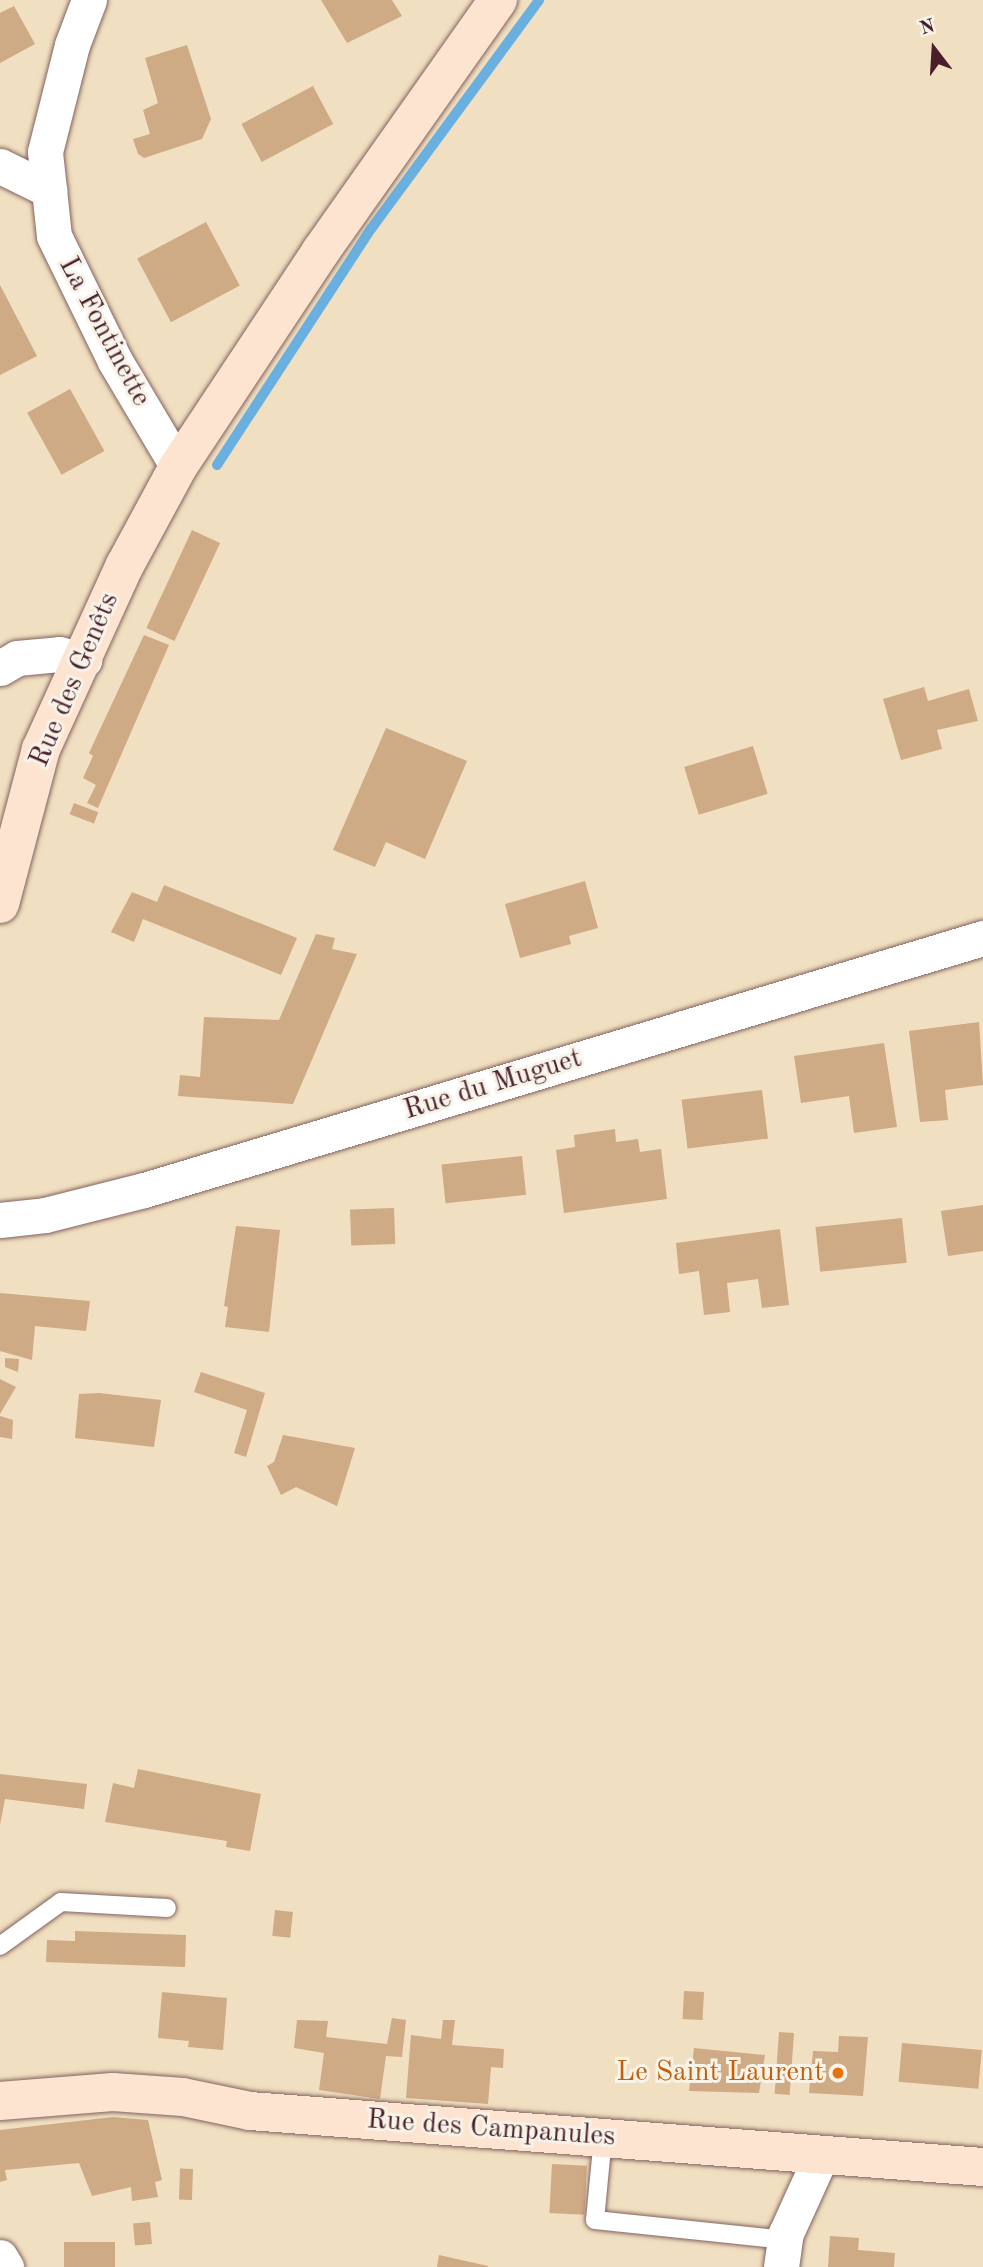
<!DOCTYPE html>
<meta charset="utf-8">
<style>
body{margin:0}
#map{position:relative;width:983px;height:2267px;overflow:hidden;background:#f0dfc0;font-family:"Old Standard TT",serif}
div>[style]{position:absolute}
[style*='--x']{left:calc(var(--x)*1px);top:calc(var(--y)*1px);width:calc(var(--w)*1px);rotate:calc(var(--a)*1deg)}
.stream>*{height:10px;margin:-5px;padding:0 5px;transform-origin:5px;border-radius:5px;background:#69b0e0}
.building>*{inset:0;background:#ceaa85;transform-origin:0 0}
.roads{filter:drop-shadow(0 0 2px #84625f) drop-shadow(0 0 2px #84625f)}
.service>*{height:18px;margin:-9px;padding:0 9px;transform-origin:9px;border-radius:9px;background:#fff}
.minor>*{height:35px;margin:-17.5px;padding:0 17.5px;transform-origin:17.5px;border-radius:17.5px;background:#fff}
.secondary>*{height:38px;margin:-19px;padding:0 19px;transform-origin:19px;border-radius:19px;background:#fde4d0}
.dots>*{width:19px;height:19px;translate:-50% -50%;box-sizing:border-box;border:4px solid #f7f3e8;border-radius:50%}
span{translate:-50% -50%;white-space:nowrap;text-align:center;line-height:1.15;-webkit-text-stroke:6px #f7f3e8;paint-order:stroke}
.street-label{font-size:28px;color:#4a1f2b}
.food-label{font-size:28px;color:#c56008}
.right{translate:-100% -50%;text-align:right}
.north{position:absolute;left:899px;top:14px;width:70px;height:70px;-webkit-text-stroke:5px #f7f3e8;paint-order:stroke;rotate:343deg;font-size:19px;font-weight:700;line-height:28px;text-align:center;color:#4a1f2b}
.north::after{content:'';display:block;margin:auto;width:24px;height:32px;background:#4a1f2b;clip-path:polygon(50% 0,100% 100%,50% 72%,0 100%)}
</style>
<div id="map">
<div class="stream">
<div style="--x:217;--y:465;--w:282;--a:-56.9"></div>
<div style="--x:371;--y:229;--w:284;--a:-53.7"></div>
</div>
<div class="building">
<div style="clip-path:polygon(321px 0,392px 0,402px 16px,347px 43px)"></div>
<div style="clip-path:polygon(14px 6px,35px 44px,0 63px,0 13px)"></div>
<div style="clip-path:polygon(187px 45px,211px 119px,202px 139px,144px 158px,138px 154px,133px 139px,150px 134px,143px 110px,158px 103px,145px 58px)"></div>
<div style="left:313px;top:86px;width:43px;height:81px;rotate:62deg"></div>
<div style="left:206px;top:222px;width:72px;height:78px;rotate:62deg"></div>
<div style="clip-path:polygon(0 285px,37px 356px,0 375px)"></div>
<div style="left:70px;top:389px;width:71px;height:49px;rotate:61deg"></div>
<div style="left:192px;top:530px;width:31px;height:108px;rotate:25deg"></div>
<div style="clip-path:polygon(144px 635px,169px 645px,98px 808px,87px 803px,96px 785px,83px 778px,93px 756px,89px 753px)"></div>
<div style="clip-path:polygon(924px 687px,928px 701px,969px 689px,978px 721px,937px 730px,942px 749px,901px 760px,883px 699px)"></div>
<div style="clip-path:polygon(386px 728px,467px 761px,425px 859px,386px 842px,375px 867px,333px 850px)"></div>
<div style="left:753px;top:746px;width:50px;height:72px;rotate:73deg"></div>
<div style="left:74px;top:803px;width:26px;height:12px;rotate:21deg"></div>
<div style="clip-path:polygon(585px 881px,598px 928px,569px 936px,571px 944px,520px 958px,505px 904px)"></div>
<div style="clip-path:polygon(164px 885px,297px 938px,281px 975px,143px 919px,134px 942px,111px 932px,132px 892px,157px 902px)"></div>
<div style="clip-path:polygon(316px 934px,335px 938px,332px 949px,357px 954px,293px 1104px,178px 1096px,180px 1075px,200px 1077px,204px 1017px,279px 1020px)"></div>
<div style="clip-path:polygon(979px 1022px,983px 1085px,945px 1090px,948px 1120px,920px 1122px,909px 1031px)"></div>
<div style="clip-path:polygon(884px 1043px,897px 1127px,854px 1133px,849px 1096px,801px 1103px,794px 1056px)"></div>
<div style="left:762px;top:1090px;width:49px;height:81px;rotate:83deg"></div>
<div style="clip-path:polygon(615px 1129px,616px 1142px,638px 1139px,640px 1152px,661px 1149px,667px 1199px,564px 1213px,556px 1150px,575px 1147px,574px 1135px)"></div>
<div style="left:522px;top:1156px;width:39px;height:81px;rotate:84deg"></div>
<div style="clip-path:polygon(983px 1205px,983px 1251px,948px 1256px,941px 1211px)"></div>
<div style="left:394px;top:1208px;width:36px;height:44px;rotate:88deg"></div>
<div style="left:902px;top:1218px;width:45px;height:87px;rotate:84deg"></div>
<div style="clip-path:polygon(236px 1226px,280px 1230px,269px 1332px,225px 1327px,228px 1307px,224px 1306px)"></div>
<div style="clip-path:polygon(780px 1229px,789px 1305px,762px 1308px,758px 1279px,727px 1283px,730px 1312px,704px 1315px,699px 1271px,679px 1274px,676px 1243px)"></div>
<div style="clip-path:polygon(0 1293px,90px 1301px,86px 1331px,35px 1326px,32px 1360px,0 1351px)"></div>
<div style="clip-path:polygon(5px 1358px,19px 1359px,18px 1372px,5px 1367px)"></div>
<div style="clip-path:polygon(201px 1372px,265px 1393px,246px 1457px,234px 1453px,247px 1410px,194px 1392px)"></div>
<div style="clip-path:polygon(0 1379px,16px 1387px,0 1414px)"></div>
<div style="clip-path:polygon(99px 1393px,161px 1400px,154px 1447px,75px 1438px,79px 1394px)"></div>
<div style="clip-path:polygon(0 1416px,13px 1420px,12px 1439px,0 1437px)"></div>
<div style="clip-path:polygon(283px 1435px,355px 1448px,337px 1506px,296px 1487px,281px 1495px,267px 1466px,274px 1462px)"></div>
<div style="clip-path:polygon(138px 1769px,261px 1794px,250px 1851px,226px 1847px,227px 1841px,105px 1822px,113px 1783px,134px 1788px)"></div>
<div style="clip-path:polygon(0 1774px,87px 1784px,84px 1809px,5px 1799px,0 1825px)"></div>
<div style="left:275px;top:1910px;width:18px;height:26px;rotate:6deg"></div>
<div style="clip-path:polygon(75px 1931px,186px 1935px,185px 1967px,46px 1962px,47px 1940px,75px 1941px)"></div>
<div style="left:684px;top:1991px;width:20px;height:28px;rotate:3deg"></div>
<div style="clip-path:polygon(162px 1992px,227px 1998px,223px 2050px,188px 2047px,189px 2041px,158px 2038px)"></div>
<div style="clip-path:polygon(392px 2018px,406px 2020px,402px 2057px,386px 2056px,380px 2099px,319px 2090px,324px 2053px,294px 2048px,297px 2020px,328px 2021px,326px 2037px,387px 2044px)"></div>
<div style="clip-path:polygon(443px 2020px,455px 2020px,452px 2045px,504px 2049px,503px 2068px,491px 2067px,488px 2104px,406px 2098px,411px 2035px,441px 2039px)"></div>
<div style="left:779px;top:2032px;width:15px;height:62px;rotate:4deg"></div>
<div style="clip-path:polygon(839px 2036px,868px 2037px,863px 2096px,809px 2093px,813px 2051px,838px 2052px)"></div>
<div style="left:902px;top:2043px;width:80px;height:39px;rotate:5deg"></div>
<div style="clip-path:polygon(694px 2048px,765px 2055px,759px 2093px,689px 2091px)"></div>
<div style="clip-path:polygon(113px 2117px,148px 2120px,162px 2180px,155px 2182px,158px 2197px,132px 2201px,131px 2187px,92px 2196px,79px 2163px,5px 2170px,7px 2180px,0 2182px,0 2130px)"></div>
<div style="left:552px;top:2164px;width:35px;height:49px;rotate:3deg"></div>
<div style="left:193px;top:2169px;width:31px;height:13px;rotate:92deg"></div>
<div style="left:150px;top:2222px;width:22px;height:17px;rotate:85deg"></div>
<div style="clip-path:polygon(830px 2236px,859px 2238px,858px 2250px,895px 2253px,894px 2267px,828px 2267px)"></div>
<div style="left:64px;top:2242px;width:51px;height:25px"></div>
<div style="clip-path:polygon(439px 2255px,488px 2266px,488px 2267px,437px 2267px)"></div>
</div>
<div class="roads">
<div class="service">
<div style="--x:0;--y:1946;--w:75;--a:-35.8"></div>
<div style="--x:61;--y:1902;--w:106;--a:3.2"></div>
<div style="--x:603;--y:2137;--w:83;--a:95.5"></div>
<div style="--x:595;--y:2220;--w:192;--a:6"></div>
</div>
<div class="minor">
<div style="--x:89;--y:0;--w:48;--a:110.7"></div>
<div style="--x:72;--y:45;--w:110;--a:104.2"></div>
<div style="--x:45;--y:152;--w:84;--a:83.9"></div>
<div style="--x:54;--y:236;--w:139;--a:64"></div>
<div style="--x:115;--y:361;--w:123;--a:59.3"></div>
<div style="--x:0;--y:166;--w:55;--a:26.1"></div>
<div style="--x:0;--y:668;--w:20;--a:-30"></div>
<div style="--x:17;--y:658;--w:42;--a:-5.4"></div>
<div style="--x:59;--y:654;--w:26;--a:13"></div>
<div style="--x:0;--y:1220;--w:45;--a:-6.3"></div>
<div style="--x:45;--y:1215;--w:102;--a:-14.2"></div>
<div style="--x:144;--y:1190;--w:876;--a:-16.72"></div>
<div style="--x:0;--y:2257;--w:12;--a:59"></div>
<div style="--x:781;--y:2267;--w:34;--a:-82"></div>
<div style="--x:786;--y:2233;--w:85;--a:-65.6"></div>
</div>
<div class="secondary">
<div style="--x:0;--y:904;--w:160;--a:-75.2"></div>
<div style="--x:41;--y:749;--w:202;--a:-65.5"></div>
<div style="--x:125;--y:565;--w:111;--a:-61.6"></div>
<div style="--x:178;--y:467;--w:259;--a:-56.5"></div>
<div style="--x:321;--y:251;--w:307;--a:-54.8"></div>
<div style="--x:0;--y:2101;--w:113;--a:-4.6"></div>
<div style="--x:113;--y:2092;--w:70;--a:4.1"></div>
<div style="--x:183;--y:2097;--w:68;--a:11.8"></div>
<div style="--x:250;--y:2111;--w:735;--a:4.37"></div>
</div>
</div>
<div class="dots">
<div style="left:838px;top:2073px;background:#e8710a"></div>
</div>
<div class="street-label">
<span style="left:104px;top:332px;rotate:62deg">La Fontinette</span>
<span style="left:75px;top:680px;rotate:-67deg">Rue des Genêts</span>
<span style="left:493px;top:1085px;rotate:-17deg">Rue du Muguet</span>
<span style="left:491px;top:2129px;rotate:4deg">Rue des Campanules</span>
</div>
<div class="food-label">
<span class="right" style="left:824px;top:2073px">Le Saint Laurent</span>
</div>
<div class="north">N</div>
</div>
